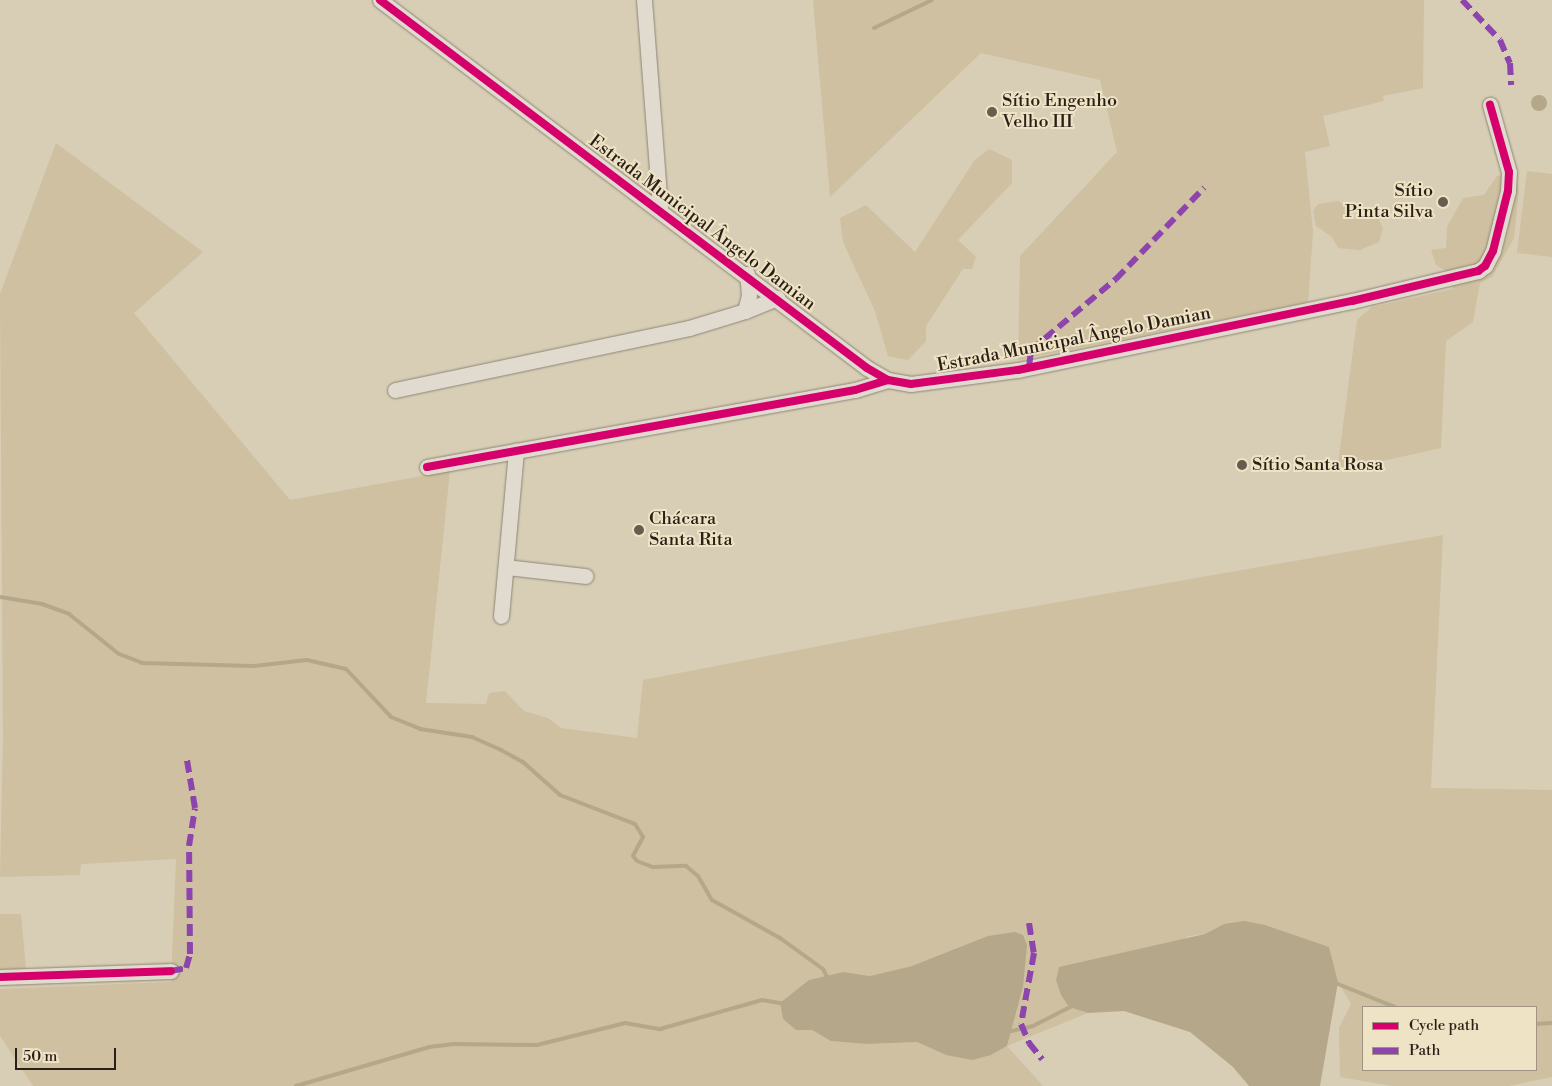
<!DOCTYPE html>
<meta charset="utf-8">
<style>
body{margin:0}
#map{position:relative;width:1552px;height:1086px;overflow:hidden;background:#d8ceb5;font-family:"Libre Bodoni",serif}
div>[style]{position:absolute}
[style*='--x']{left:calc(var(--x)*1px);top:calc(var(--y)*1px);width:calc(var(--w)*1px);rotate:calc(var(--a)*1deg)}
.green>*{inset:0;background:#cec0a0}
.water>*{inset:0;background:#b5a789}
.round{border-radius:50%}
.stream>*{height:4px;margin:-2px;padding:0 2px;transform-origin:2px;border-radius:2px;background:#b5a789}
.roads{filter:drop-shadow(0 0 1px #8d8677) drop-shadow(0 0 1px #8d8677)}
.street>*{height:15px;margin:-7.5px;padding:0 7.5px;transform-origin:7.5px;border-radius:7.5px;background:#e0dbce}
.quiet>*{height:6px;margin-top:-3px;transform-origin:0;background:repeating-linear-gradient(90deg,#8e44ad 0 12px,transparent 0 18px)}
.cycleway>*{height:8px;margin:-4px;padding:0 4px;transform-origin:4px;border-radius:4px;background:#d6006c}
.dots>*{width:14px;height:14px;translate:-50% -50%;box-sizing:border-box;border:2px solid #efe3c6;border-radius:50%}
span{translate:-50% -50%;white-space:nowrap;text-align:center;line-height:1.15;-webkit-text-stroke:4px #efe3c6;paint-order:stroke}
.poi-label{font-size:18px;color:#2a1f17}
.left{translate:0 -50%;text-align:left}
.right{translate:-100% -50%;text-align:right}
.street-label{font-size:18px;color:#2a1f17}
.legend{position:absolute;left:1362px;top:1006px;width:175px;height:65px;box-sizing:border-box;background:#efe3c6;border:1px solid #a09580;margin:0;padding:6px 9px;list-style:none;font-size:15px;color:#2a1f17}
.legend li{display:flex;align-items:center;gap:10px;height:25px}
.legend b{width:25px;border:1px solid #a09580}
.scale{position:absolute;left:15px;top:1048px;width:101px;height:22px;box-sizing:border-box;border:2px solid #2a1f17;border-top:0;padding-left:6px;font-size:15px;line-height:18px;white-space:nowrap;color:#2a1f17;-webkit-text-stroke:4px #efe3c6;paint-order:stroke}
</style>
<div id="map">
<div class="green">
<div style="clip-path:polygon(813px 0,1424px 0,1423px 88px,1383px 96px,1384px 101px,1323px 116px,1330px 146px,1305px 152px,1313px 232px,1308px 302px,1018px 360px,1020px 256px,1117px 152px,1100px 80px,981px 53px,830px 197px)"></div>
<div style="clip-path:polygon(evenodd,56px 143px,203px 252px,134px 313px,290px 500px,450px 471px,426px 703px,486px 704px,489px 693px,505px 691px,524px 711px,548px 718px,561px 728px,637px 738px,643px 680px,944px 622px,1443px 535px,1431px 788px,1552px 790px,1552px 1077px,1509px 1086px,1392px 1086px,1340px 1077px,1339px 1028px,1351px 1004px,1338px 982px,1329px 947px,1224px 924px,1205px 934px,1189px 936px,1069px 1007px,1088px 1013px,1007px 1046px,1043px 1086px,33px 1086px,0 1036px,0 989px,171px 982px,176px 859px,81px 864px,80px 875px,0 877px,3px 739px,0 294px,56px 143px,912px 966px,1023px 987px,1007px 1046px,991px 1055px,946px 1055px,917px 1042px,866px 1044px,832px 1041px,812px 1030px,796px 1030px,783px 1019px,780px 1004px,809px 980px,843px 972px,870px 976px,912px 966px,56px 143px,1363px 1007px,1536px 1007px,1536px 1070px,1363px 1070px,1363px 1007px)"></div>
<div style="clip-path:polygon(989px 149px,1012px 160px,1012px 183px,958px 240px,976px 257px,972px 269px,963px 269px,926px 326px,926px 341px,908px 360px,888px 356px,875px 311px,843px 242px,840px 218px,866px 205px,915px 252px,974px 161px)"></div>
<div style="clip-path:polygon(1527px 171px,1552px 174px,1552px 257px,1517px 253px)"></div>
<div style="clip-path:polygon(1515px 173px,1519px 191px,1514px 238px,1492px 277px,1480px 283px,1473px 322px,1446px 341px,1441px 448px,1337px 471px,1357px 320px,1372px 307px,1453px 289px,1448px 272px,1436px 265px,1431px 250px,1446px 248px,1447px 227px,1463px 198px,1484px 195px,1497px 176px)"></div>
<div style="clip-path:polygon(1339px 201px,1356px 218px,1377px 216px,1383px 228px,1379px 242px,1360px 250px,1338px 248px,1332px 237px,1316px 226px,1313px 211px,1318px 204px)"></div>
<div style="clip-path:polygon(0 914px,21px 914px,26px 969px,0 970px)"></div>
</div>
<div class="water">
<div class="round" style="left:1531px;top:95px;width:16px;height:16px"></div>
<div style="clip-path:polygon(1244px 921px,1265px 925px,1329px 947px,1338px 982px,1320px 1086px,1249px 1086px,1233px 1067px,1190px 1032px,1124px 1011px,1088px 1013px,1069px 1007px,1061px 995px,1056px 980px,1059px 967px,1205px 934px,1224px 924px)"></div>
<div style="clip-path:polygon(1015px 932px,1023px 935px,1027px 945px,1023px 987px,1007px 1046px,991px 1055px,972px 1060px,946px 1055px,917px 1042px,866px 1044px,831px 1041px,812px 1030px,796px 1030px,783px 1019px,780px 1003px,809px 980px,843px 972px,870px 976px,912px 966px,988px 936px)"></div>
</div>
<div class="stream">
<div style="--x:874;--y:28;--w:64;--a:-25.8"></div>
<div style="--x:0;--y:597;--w:43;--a:9.5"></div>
<div style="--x:42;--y:604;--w:29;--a:20"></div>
<div style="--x:69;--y:614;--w:64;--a:38.7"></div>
<div style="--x:119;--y:654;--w:25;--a:21"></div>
<div style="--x:142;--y:663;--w:111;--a:1.5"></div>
<div style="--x:253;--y:666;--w:54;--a:-6.3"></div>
<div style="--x:307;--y:660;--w:40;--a:13"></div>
<div style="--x:346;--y:669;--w:66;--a:46.8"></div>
<div style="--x:391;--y:717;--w:31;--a:22"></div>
<div style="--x:420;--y:729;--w:53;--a:8.7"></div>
<div style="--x:472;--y:737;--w:32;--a:24"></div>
<div style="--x:501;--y:750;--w:25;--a:29"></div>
<div style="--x:523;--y:762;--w:50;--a:41.7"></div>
<div style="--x:560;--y:795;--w:80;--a:21.1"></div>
<div style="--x:635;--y:824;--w:15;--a:58"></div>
<div style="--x:643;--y:837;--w:21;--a:118"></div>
<div style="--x:633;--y:856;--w:6;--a:51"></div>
<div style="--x:637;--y:861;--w:17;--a:21"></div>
<div style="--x:653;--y:867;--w:33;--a:-2"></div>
<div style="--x:686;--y:866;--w:16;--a:40"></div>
<div style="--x:698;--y:876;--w:28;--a:60"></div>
<div style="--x:712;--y:900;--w:78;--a:29.2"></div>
<div style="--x:780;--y:938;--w:53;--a:35.8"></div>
<div style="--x:823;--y:969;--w:13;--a:63"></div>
<div style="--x:1333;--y:982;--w:67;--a:22"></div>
<div style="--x:1536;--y:1024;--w:16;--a:-4"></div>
<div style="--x:1007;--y:1032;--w:27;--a:-13"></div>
<div style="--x:1033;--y:1026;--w:44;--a:-27.1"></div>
<div style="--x:296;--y:1086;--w:139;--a:-16.3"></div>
<div style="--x:429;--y:1047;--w:25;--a:-7"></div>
<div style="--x:454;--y:1044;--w:83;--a:0.7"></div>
<div style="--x:537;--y:1045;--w:91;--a:-14"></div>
<div style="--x:625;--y:1023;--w:36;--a:10"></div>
<div style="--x:660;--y:1029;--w:106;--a:-15.9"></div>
<div style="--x:762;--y:1000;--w:22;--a:10"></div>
</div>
<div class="roads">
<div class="street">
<div style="--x:380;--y:0;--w:610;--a:37.08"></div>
<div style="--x:867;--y:368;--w:24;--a:30"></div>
<div style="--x:888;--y:380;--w:23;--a:10"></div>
<div style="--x:911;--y:384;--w:108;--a:-7.5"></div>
<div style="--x:1018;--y:370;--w:341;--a:-11.7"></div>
<div style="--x:1352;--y:301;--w:130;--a:-13.4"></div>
<div style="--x:1478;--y:271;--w:9;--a:-36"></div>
<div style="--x:1485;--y:266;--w:17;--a:-62"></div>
<div style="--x:1493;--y:251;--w:62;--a:-76"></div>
<div style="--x:1508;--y:191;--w:19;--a:-87"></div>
<div style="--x:1509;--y:172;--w:70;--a:-105.8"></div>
<div style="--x:644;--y:0;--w:210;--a:85.6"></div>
<div style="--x:745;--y:311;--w:16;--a:-76"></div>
<div style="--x:749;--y:295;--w:21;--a:-95"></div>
<div style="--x:395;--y:390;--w:300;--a:-11.9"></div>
<div style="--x:689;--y:328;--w:59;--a:-16.9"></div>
<div style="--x:745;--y:311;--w:35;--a:-22"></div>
<div style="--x:427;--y:467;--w:435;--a:-10.2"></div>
<div style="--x:855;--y:390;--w:34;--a:-17"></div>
<div style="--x:506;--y:567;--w:80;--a:6.5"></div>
<div style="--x:501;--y:616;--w:166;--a:-84.8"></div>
<div style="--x:0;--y:977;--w:171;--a:-2"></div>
</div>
</div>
<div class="quiet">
<div style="--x:1462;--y:0;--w:55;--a:46.5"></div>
<div style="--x:1500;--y:40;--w:25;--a:67"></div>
<div style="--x:1510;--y:63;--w:22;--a:87"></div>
<div style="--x:1029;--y:367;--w:17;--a:-83"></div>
<div style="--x:1031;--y:350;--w:111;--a:-39.9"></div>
<div style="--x:1116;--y:279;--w:127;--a:-46"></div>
<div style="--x:1029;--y:923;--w:30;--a:81"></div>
<div style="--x:1034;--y:953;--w:72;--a:100.4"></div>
<div style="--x:1021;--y:1024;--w:21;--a:67"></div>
<div style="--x:1029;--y:1043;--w:21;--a:51"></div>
<div style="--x:171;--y:971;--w:15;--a:-11"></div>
<div style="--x:186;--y:968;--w:15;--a:-74"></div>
<div style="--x:190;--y:954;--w:108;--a:-90.5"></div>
<div style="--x:189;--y:846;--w:38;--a:-81"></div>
<div style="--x:195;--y:808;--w:49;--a:-99.5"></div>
</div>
<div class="cycleway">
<div style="--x:380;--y:0;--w:610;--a:37.08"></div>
<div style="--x:867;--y:368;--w:24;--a:30"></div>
<div style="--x:888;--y:380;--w:23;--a:10"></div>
<div style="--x:911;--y:384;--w:108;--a:-7.5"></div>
<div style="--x:1018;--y:370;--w:341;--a:-11.7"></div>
<div style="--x:1352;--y:301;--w:130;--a:-13.4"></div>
<div style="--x:1478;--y:271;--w:9;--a:-36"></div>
<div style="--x:1485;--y:266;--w:17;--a:-62"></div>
<div style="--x:1493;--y:251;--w:62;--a:-76"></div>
<div style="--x:1508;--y:191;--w:19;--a:-87"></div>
<div style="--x:1509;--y:172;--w:70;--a:-105.8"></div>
<div style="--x:427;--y:467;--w:435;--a:-10.2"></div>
<div style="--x:855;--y:390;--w:34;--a:-17"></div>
<div style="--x:0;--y:977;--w:171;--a:-2"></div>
</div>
<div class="dots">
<div style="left:992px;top:112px;background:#675c4e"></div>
<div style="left:1443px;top:202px;background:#675c4e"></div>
<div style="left:1242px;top:465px;background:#675c4e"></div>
<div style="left:639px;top:530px;background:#675c4e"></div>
</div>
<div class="poi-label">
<span class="left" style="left:1002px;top:112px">Sítio Engenho<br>Velho III</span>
<span class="right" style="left:1433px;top:202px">Sítio<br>Pinta Silva</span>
<span class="left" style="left:1252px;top:465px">Sítio Santa Rosa</span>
<span class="left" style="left:649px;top:530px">Chácara<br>Santa Rita</span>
</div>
<div class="street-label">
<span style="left:702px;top:223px;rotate:37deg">Estrada Municipal Ângelo Damian</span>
<span style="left:1074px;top:340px;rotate:-11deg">Estrada Municipal Ângelo Damian</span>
</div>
<ul class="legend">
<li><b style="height:6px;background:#d6006c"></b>Cycle path</li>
<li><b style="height:6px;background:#8e44ad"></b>Path</li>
</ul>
<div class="scale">50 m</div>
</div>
